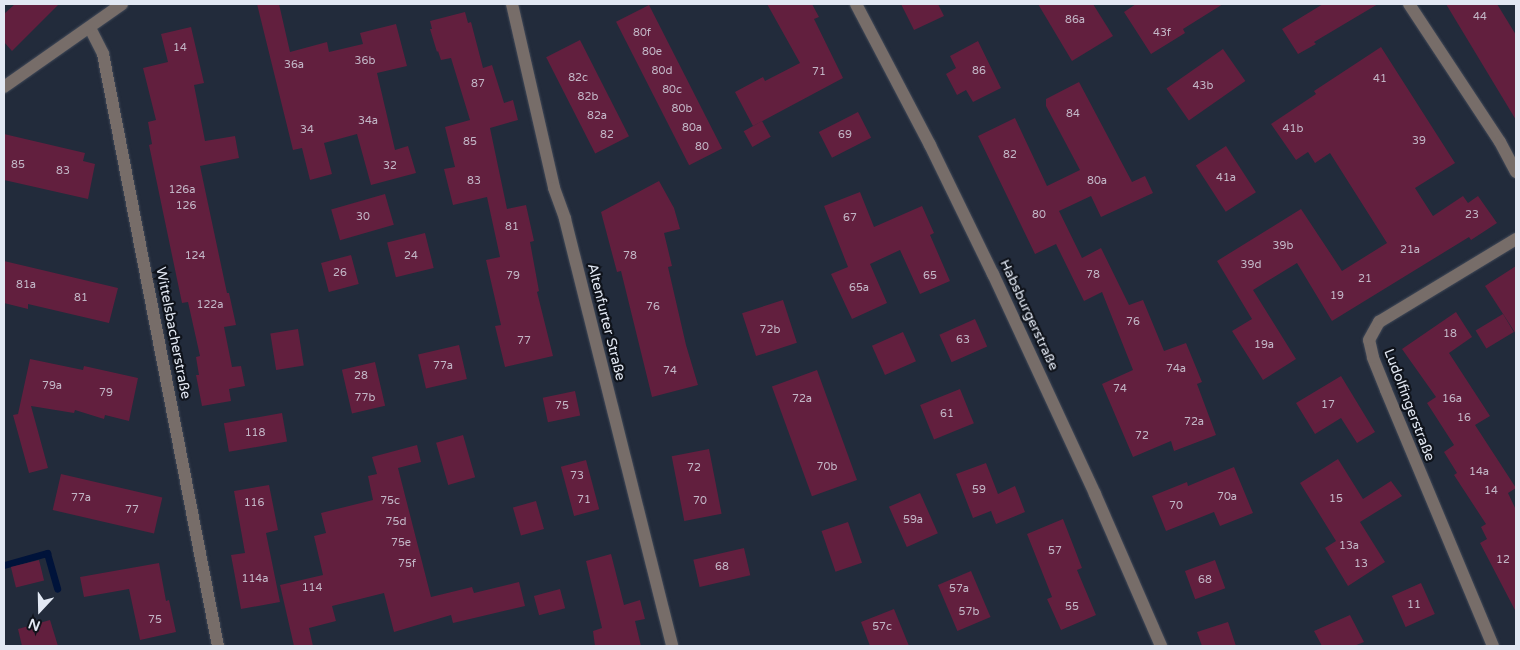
<!DOCTYPE html>
<meta charset="utf-8">
<style>
body{margin:0}
#map{position:relative;width:1520px;height:650px;overflow:hidden;background:#222b3b;font-family:"Varela Round",sans-serif}
div>[style]{position:absolute}
[style*='--x']{left:calc(var(--x)*1px);top:calc(var(--y)*1px);width:calc(var(--w)*1px);rotate:calc(var(--a)*1deg)}
.stream>*{height:7px;margin:-3.5px;padding:0 3.5px;transform-origin:3.5px;border-radius:3.5px;background:#00133a}
.building>*{inset:0;background:#621f3e;transform-origin:0 0}
.roads{filter:drop-shadow(0 0 1px #414958) drop-shadow(0 0 1px #414958)}
.minor>*{height:12px;margin:-6px;padding:0 6px;transform-origin:6px;border-radius:6px;background:#776d69}
span{translate:-50% -50%;white-space:nowrap;text-align:center;line-height:1.15;-webkit-text-stroke:4.5px #0f131b;paint-order:stroke}
.number-label{font-size:11px;color:#c2b6c6}
.number-label span{-webkit-text-stroke-width:0}
.street-label{font-size:14px;color:#e2e8f3}
.frame{position:absolute;inset:0;border:5px solid #e2e8f3;pointer-events:none}
.north{position:absolute;left:15px;top:585px;width:50px;height:50px;-webkit-text-stroke:4px #0f131b;paint-order:stroke;rotate:201deg;font-size:14px;font-weight:700;line-height:20px;text-align:center;color:#e2e8f3}
.north::after{content:'';display:block;margin:auto;width:18px;height:22px;background:#e2e8f3;clip-path:polygon(50% 0,100% 100%,50% 72%,0 100%)}
</style>
<div id="map">
<div class="stream">
<div style="--x:4;--y:565;--w:45;--a:-15.6"></div>
<div style="--x:47;--y:553;--w:37;--a:74"></div>
</div>
<div class="building">
<div style="clip-path:polygon(15px 4px,59px 4px,12px 51px,4px 42px,4px 14px)"></div>
<div style="clip-path:polygon(257px 4px,279px 4px,290px 52px,327px 42px,329px 52px,363px 44px,360px 33px,396px 24px,407px 66px,377px 73px,395px 150px,408px 146px,416px 173px,371px 185px,357px 134px,324px 143px,332px 174px,310px 180px,302px 148px,293px 150px)"></div>
<div style="clip-path:polygon(767px 4px,812px 4px,819px 17px,814px 19px,843px 78px,753px 126px,735px 92px,763px 77px,765px 81px,800px 63px)"></div>
<div style="clip-path:polygon(901px 4px,938px 4px,944px 16px,914px 30px)"></div>
<div style="clip-path:polygon(1038px 4px,1093px 4px,1113px 36px,1072px 61px)"></div>
<div style="clip-path:polygon(1136px 4px,1223px 4px,1183px 29px,1185px 33px,1151px 54px,1124px 12px)"></div>
<div style="clip-path:polygon(1323px 4px,1378px 4px,1314px 42px,1316px 44px,1298px 54px,1282px 29px)"></div>
<div style="clip-path:polygon(1446px 4px,1497px 4px,1516px 35px,1516px 120px)"></div>
<div style="left:649px;top:5px;width:161px;height:37px;rotate:63deg"></div>
<div style="clip-path:polygon(465px 12px,468px 23px,471px 22px,483px 68px,492px 65px,504px 103px,513px 100px,518px 120px,490px 128px,507px 209px,526px 205px,534px 241px,530px 242px,539px 291px,537px 292px,553px 356px,505px 367px,495px 326px,501px 325px,486px 260px,500px 257px,487px 197px,453px 205px,444px 169px,455px 167px,445px 127px,470px 120px,451px 58px,441px 60px,438px 51px,437px 52px,430px 29px,432px 29px,430px 21px)"></div>
<div style="clip-path:polygon(191px 27px,204px 83px,194px 85px,205px 141px,235px 136px,239px 158px,200px 166px,227px 293px,229px 293px,236px 325px,224px 327px,232px 367px,241px 366px,245px 386px,229px 389px,231px 401px,202px 406px,196px 375px,199px 375px,196px 357px,200px 356px,188px 302px,182px 303px,149px 145px,152px 144px,148px 122px,156px 120px,143px 68px,168px 62px,161px 34px)"></div>
<div style="left:580px;top:40px;width:108px;height:38px;rotate:63deg"></div>
<div style="clip-path:polygon(978px 41px,1001px 88px,973px 102px,966px 90px,957px 95px,946px 74px,956px 68px,950px 56px)"></div>
<div style="clip-path:polygon(1381px 47px,1455px 163px,1415px 188px,1433px 216px,1463px 196px,1468px 203px,1478px 196px,1497px 223px,1471px 240px,1469px 237px,1332px 321px,1297px 263px,1253px 290px,1296px 359px,1263px 380px,1232px 331px,1252px 319px,1217px 261px,1301px 209px,1342px 271px,1387px 243px,1330px 153px,1315px 163px,1308px 152px,1296px 160px,1271px 124px,1316px 94px,1314px 91px)"></div>
<div style="left:1223px;top:49px;width:39px;height:69px;rotate:55deg"></div>
<div style="clip-path:polygon(1079px 82px,1132px 182px,1145px 176px,1153px 193px,1101px 217px,1091px 196px,1059px 211px,1082px 258px,1101px 248px,1129px 305px,1143px 300px,1164px 351px,1186px 343px,1202px 382px,1197px 384px,1216px 435px,1174px 451px,1171px 441px,1133px 457px,1102px 384px,1133px 370px,1102px 292px,1084px 301px,1056px 244px,1035px 254px,978px 136px,1015px 118px,1047px 186px,1080px 170px,1046px 106px,1046px 99px)"></div>
<div style="left:858px;top:112px;width:29px;height:44px;rotate:63deg"></div>
<div style="left:762px;top:121px;width:18px;height:21px;rotate:61deg"></div>
<div style="clip-path:polygon(4px 134px,85px 153px,83px 161px,95px 164px,88px 199px,4px 180px)"></div>
<div style="left:1226px;top:146px;width:55px;height:36px;rotate:57deg"></div>
<div style="clip-path:polygon(659px 181px,674px 208px,680px 229px,664px 233px,672px 266px,668px 267px,686px 345px,698px 385px,652px 397px,621px 271px,617px 272px,601px 212px)"></div>
<div style="clip-path:polygon(860px 192px,874px 227px,922px 206px,934px 233px,930px 235px,950px 281px,920px 294px,900px 250px,870px 264px,887px 303px,852px 319px,831px 274px,848px 267px,824px 206px)"></div>
<div style="left:385px;top:194px;width:32px;height:56px;rotate:74deg"></div>
<div style="left:425px;top:233px;width:36px;height:39px;rotate:76deg"></div>
<div style="left:351px;top:255px;width:30px;height:31px;rotate:75deg"></div>
<div style="clip-path:polygon(4px 261px,118px 288px,109px 323px,28px 304px,28px 309px,4px 303px)"></div>
<div style="clip-path:polygon(1516px 266px,1516px 334px,1485px 286px)"></div>
<div style="left:783px;top:300px;width:45px;height:43px;rotate:72deg"></div>
<div style="clip-path:polygon(1456px 312px,1472px 337px,1449px 353px,1490px 416px,1475px 425px,1516px 488px,1508px 493px,1516px 510px,1516px 612px,1480px 543px,1487px 539px,1481px 527px,1486px 524px,1454px 475px,1457px 473px,1444px 452px,1454px 445px,1427px 403px,1436px 397px,1402px 349px)"></div>
<div style="left:1503px;top:314px;width:21px;height:32px;rotate:59deg"></div>
<div style="left:975px;top:319px;width:30px;height:39px;rotate:66deg"></div>
<div style="left:298px;top:329px;width:37px;height:28px;rotate:81deg"></div>
<div style="left:903px;top:332px;width:32px;height:34px;rotate:66deg"></div>
<div style="left:459px;top:345px;width:35px;height:42px;rotate:77deg"></div>
<div style="clip-path:polygon(30px 359px,83px 370px,84px 366px,138px 378px,129px 421px,105px 415px,104px 419px,75px 410px,74px 413px,31px 406px,48px 468px,29px 473px,13px 415px,18px 414px)"></div>
<div style="left:375px;top:362px;width:45px;height:34px;rotate:77deg"></div>
<div style="left:817px;top:370px;width:117px;height:48px;rotate:70deg"></div>
<div style="clip-path:polygon(1341px 376px,1375px 432px,1357px 443px,1341px 418px,1315px 434px,1296px 403px)"></div>
<div style="left:960px;top:389px;width:37px;height:43px;rotate:68deg"></div>
<div style="left:575px;top:391px;width:25px;height:33px;rotate:78deg"></div>
<div style="left:282px;top:413px;width:29px;height:59px;rotate:80deg"></div>
<div style="left:463px;top:435px;width:44px;height:28px;rotate:74deg"></div>
<div style="clip-path:polygon(417px 445px,421px 462px,398px 468px,431px 597px,472px 587px,474px 593px,519px 582px,525px 606px,453px 623px,451px 615px,394px 632px,384px 593px,332px 606px,336px 621px,309px 628px,313px 646px,294px 646px,280px 585px,323px 575px,314px 536px,326px 533px,321px 513px,373px 500px,368px 476px,377px 474px,372px 457px)"></div>
<div style="left:709px;top:449px;width:66px;height:38px;rotate:79deg"></div>
<div style="clip-path:polygon(1338px 459px,1363px 499px,1391px 481px,1402px 496px,1360px 522px,1385px 562px,1348px 586px,1325px 548px,1336px 541px,1300px 483px)"></div>
<div style="left:586px;top:460px;width:51px;height:26px;rotate:75deg"></div>
<div style="clip-path:polygon(986px 463px,998px 494px,1015px 486px,1025px 512px,996px 524px,991px 511px,973px 518px,956px 474px)"></div>
<div style="clip-path:polygon(1234px 467px,1253px 513px,1220px 526px,1214px 512px,1166px 531px,1152px 496px,1187px 482px,1188px 486px)"></div>
<div style="left:61px;top:474px;width:104px;height:37px;rotate:13deg"></div>
<div style="clip-path:polygon(269px 485px,278px 530px,266px 533px,280px 602px,241px 609px,231px 555px,245px 553px,234px 491px)"></div>
<div style="left:920px;top:493px;width:44px;height:34px;rotate:66deg"></div>
<div style="left:536px;top:501px;width:29px;height:24px;rotate:74deg"></div>
<div style="clip-path:polygon(1063px 519px,1082px 568px,1077px 570px,1096px 615px,1061px 630px,1047px 599px,1052px 597px,1027px 534px)"></div>
<div style="left:848px;top:522px;width:43px;height:28px;rotate:71deg"></div>
<div style="left:744px;top:548px;width:28px;height:52px;rotate:77deg"></div>
<div style="clip-path:polygon(611px 554px,624px 605px,640px 600px,645px 619px,635px 621px,641px 646px,595px 646px,593px 631px,602px 628px,586px 561px)"></div>
<div style="left:39px;top:560px;width:21px;height:29px;rotate:76deg"></div>
<div style="left:1215px;top:560px;width:30px;height:32px;rotate:70deg"></div>
<div style="clip-path:polygon(159px 563px,166px 601px,169px 600px,176px 632px,140px 640px,129px 589px,84px 597px,80px 577px)"></div>
<div style="left:971px;top:571px;width:50px;height:36px;rotate:67deg"></div>
<div style="left:1421px;top:583px;width:34px;height:32px;rotate:66deg"></div>
<div style="left:560px;top:589px;width:20px;height:27px;rotate:75deg"></div>
<div style="clip-path:polygon(894px 609px,909px 646px,870px 646px,861px 622px)"></div>
<div style="clip-path:polygon(1350px 615px,1364px 642px,1354px 646px,1322px 646px,1314px 631px)"></div>
<div style="clip-path:polygon(50px 620px,58px 646px,22px 646px,18px 629px)"></div>
<div style="clip-path:polygon(1228px 622px,1236px 646px,1202px 646px,1197px 632px)"></div>
</div>
<div class="roads">
<div class="minor">
<div style="--x:512;--y:4;--w:189;--a:77.1"></div>
<div style="--x:554;--y:188;--w:33;--a:70"></div>
<div style="--x:565;--y:219;--w:440;--a:75.9"></div>
<div style="--x:856;--y:4;--w:159;--a:62.3"></div>
<div style="--x:930;--y:145;--w:144;--a:64"></div>
<div style="--x:993;--y:274;--w:242;--a:65.1"></div>
<div style="--x:1095;--y:494;--w:166;--a:66.5"></div>
<div style="--x:1409;--y:4;--w:165;--a:56.6"></div>
<div style="--x:1500;--y:142;--w:34;--a:62"></div>
<div style="--x:90;--y:28;--w:29;--a:63"></div>
<div style="--x:103;--y:54;--w:603;--a:79.01"></div>
<div style="--x:4;--y:87;--w:144;--a:-35.1"></div>
<div style="--x:1493;--y:646;--w:277;--a:-112.7"></div>
<div style="--x:1386;--y:390;--w:35;--a:-112"></div>
<div style="--x:1373;--y:357;--w:17;--a:-103"></div>
<div style="--x:1369;--y:340;--w:21;--a:-61"></div>
<div style="--x:1379;--y:322;--w:160;--a:-31.2"></div>
</div>
</div>
<div class="number-label">
<span style="left:1480px;top:17px">44</span>
<span style="left:1075px;top:20px">86a</span>
<span style="left:642px;top:33px">80f</span>
<span style="left:1162px;top:33px">43f</span>
<span style="left:180px;top:48px">14</span>
<span style="left:652px;top:52px">80e</span>
<span style="left:365px;top:61px">36b</span>
<span style="left:294px;top:65px">36a</span>
<span style="left:662px;top:71px">80d</span>
<span style="left:979px;top:71px">86</span>
<span style="left:819px;top:72px">71</span>
<span style="left:578px;top:78px">82c</span>
<span style="left:1380px;top:79px">41</span>
<span style="left:478px;top:84px">87</span>
<span style="left:1203px;top:86px">43b</span>
<span style="left:672px;top:90px">80c</span>
<span style="left:588px;top:97px">82b</span>
<span style="left:682px;top:109px">80b</span>
<span style="left:1073px;top:114px">84</span>
<span style="left:597px;top:116px">82a</span>
<span style="left:368px;top:121px">34a</span>
<span style="left:692px;top:128px">80a</span>
<span style="left:1293px;top:129px">41b</span>
<span style="left:307px;top:130px">34</span>
<span style="left:607px;top:135px">82</span>
<span style="left:845px;top:135px">69</span>
<span style="left:1419px;top:141px">39</span>
<span style="left:470px;top:142px">85</span>
<span style="left:702px;top:147px">80</span>
<span style="left:1010px;top:155px">82</span>
<span style="left:18px;top:165px">85</span>
<span style="left:390px;top:166px">32</span>
<span style="left:63px;top:171px">83</span>
<span style="left:1226px;top:178px">41a</span>
<span style="left:474px;top:181px">83</span>
<span style="left:1097px;top:181px">80a</span>
<span style="left:182px;top:190px">126a</span>
<span style="left:186px;top:206px">126</span>
<span style="left:1039px;top:215px">80</span>
<span style="left:1472px;top:215px">23</span>
<span style="left:363px;top:217px">30</span>
<span style="left:850px;top:218px">67</span>
<span style="left:512px;top:227px">81</span>
<span style="left:1283px;top:246px">39b</span>
<span style="left:1410px;top:250px">21a</span>
<span style="left:195px;top:256px">124</span>
<span style="left:411px;top:256px">24</span>
<span style="left:630px;top:256px">78</span>
<span style="left:1251px;top:265px">39d</span>
<span style="left:340px;top:273px">26</span>
<span style="left:1093px;top:275px">78</span>
<span style="left:513px;top:276px">79</span>
<span style="left:930px;top:276px">65</span>
<span style="left:1365px;top:279px">21</span>
<span style="left:26px;top:285px">81a</span>
<span style="left:859px;top:288px">65a</span>
<span style="left:1337px;top:296px">19</span>
<span style="left:81px;top:298px">81</span>
<span style="left:210px;top:305px">122a</span>
<span style="left:653px;top:307px">76</span>
<span style="left:1133px;top:322px">76</span>
<span style="left:770px;top:330px">72b</span>
<span style="left:1450px;top:334px">18</span>
<span style="left:963px;top:340px">63</span>
<span style="left:524px;top:341px">77</span>
<span style="left:1264px;top:345px">19a</span>
<span style="left:443px;top:366px">77a</span>
<span style="left:1176px;top:369px">74a</span>
<span style="left:670px;top:371px">74</span>
<span style="left:361px;top:376px">28</span>
<span style="left:52px;top:386px">79a</span>
<span style="left:1120px;top:389px">74</span>
<span style="left:106px;top:393px">79</span>
<span style="left:365px;top:398px">77b</span>
<span style="left:802px;top:399px">72a</span>
<span style="left:1452px;top:399px">16a</span>
<span style="left:1328px;top:405px">17</span>
<span style="left:562px;top:406px">75</span>
<span style="left:947px;top:414px">61</span>
<span style="left:1464px;top:418px">16</span>
<span style="left:1194px;top:422px">72a</span>
<span style="left:255px;top:433px">118</span>
<span style="left:1142px;top:436px">72</span>
<span style="left:827px;top:467px">70b</span>
<span style="left:694px;top:468px">72</span>
<span style="left:1479px;top:472px">14a</span>
<span style="left:577px;top:476px">73</span>
<span style="left:979px;top:490px">59</span>
<span style="left:1491px;top:491px">14</span>
<span style="left:1227px;top:497px">70a</span>
<span style="left:81px;top:498px">77a</span>
<span style="left:1336px;top:499px">15</span>
<span style="left:584px;top:500px">71</span>
<span style="left:390px;top:501px">75c</span>
<span style="left:700px;top:501px">70</span>
<span style="left:254px;top:503px">116</span>
<span style="left:1176px;top:506px">70</span>
<span style="left:132px;top:510px">77</span>
<span style="left:913px;top:520px">59a</span>
<span style="left:396px;top:522px">75d</span>
<span style="left:401px;top:543px">75e</span>
<span style="left:1349px;top:546px">13a</span>
<span style="left:1055px;top:551px">57</span>
<span style="left:1503px;top:560px">12</span>
<span style="left:407px;top:564px">75f</span>
<span style="left:1361px;top:564px">13</span>
<span style="left:722px;top:567px">68</span>
<span style="left:255px;top:579px">114a</span>
<span style="left:1205px;top:580px">68</span>
<span style="left:312px;top:588px">114</span>
<span style="left:959px;top:589px">57a</span>
<span style="left:1414px;top:605px">11</span>
<span style="left:1072px;top:607px">55</span>
<span style="left:969px;top:612px">57b</span>
<span style="left:155px;top:620px">75</span>
<span style="left:882px;top:627px">57c</span>
</div>
<div class="street-label">
<span style="left:1029px;top:315px;rotate:65deg">Habsburgerstraße</span>
<span style="left:606px;top:322px;rotate:76deg">Altenfurter Straße</span>
<span style="left:173px;top:333px;rotate:79deg">Wittelsbacherstraße</span>
<span style="left:1409px;top:405px;rotate:69deg">Ludolfingerstraße</span>
</div>
<div class="frame"></div>
<div class="north">N</div>
</div>
